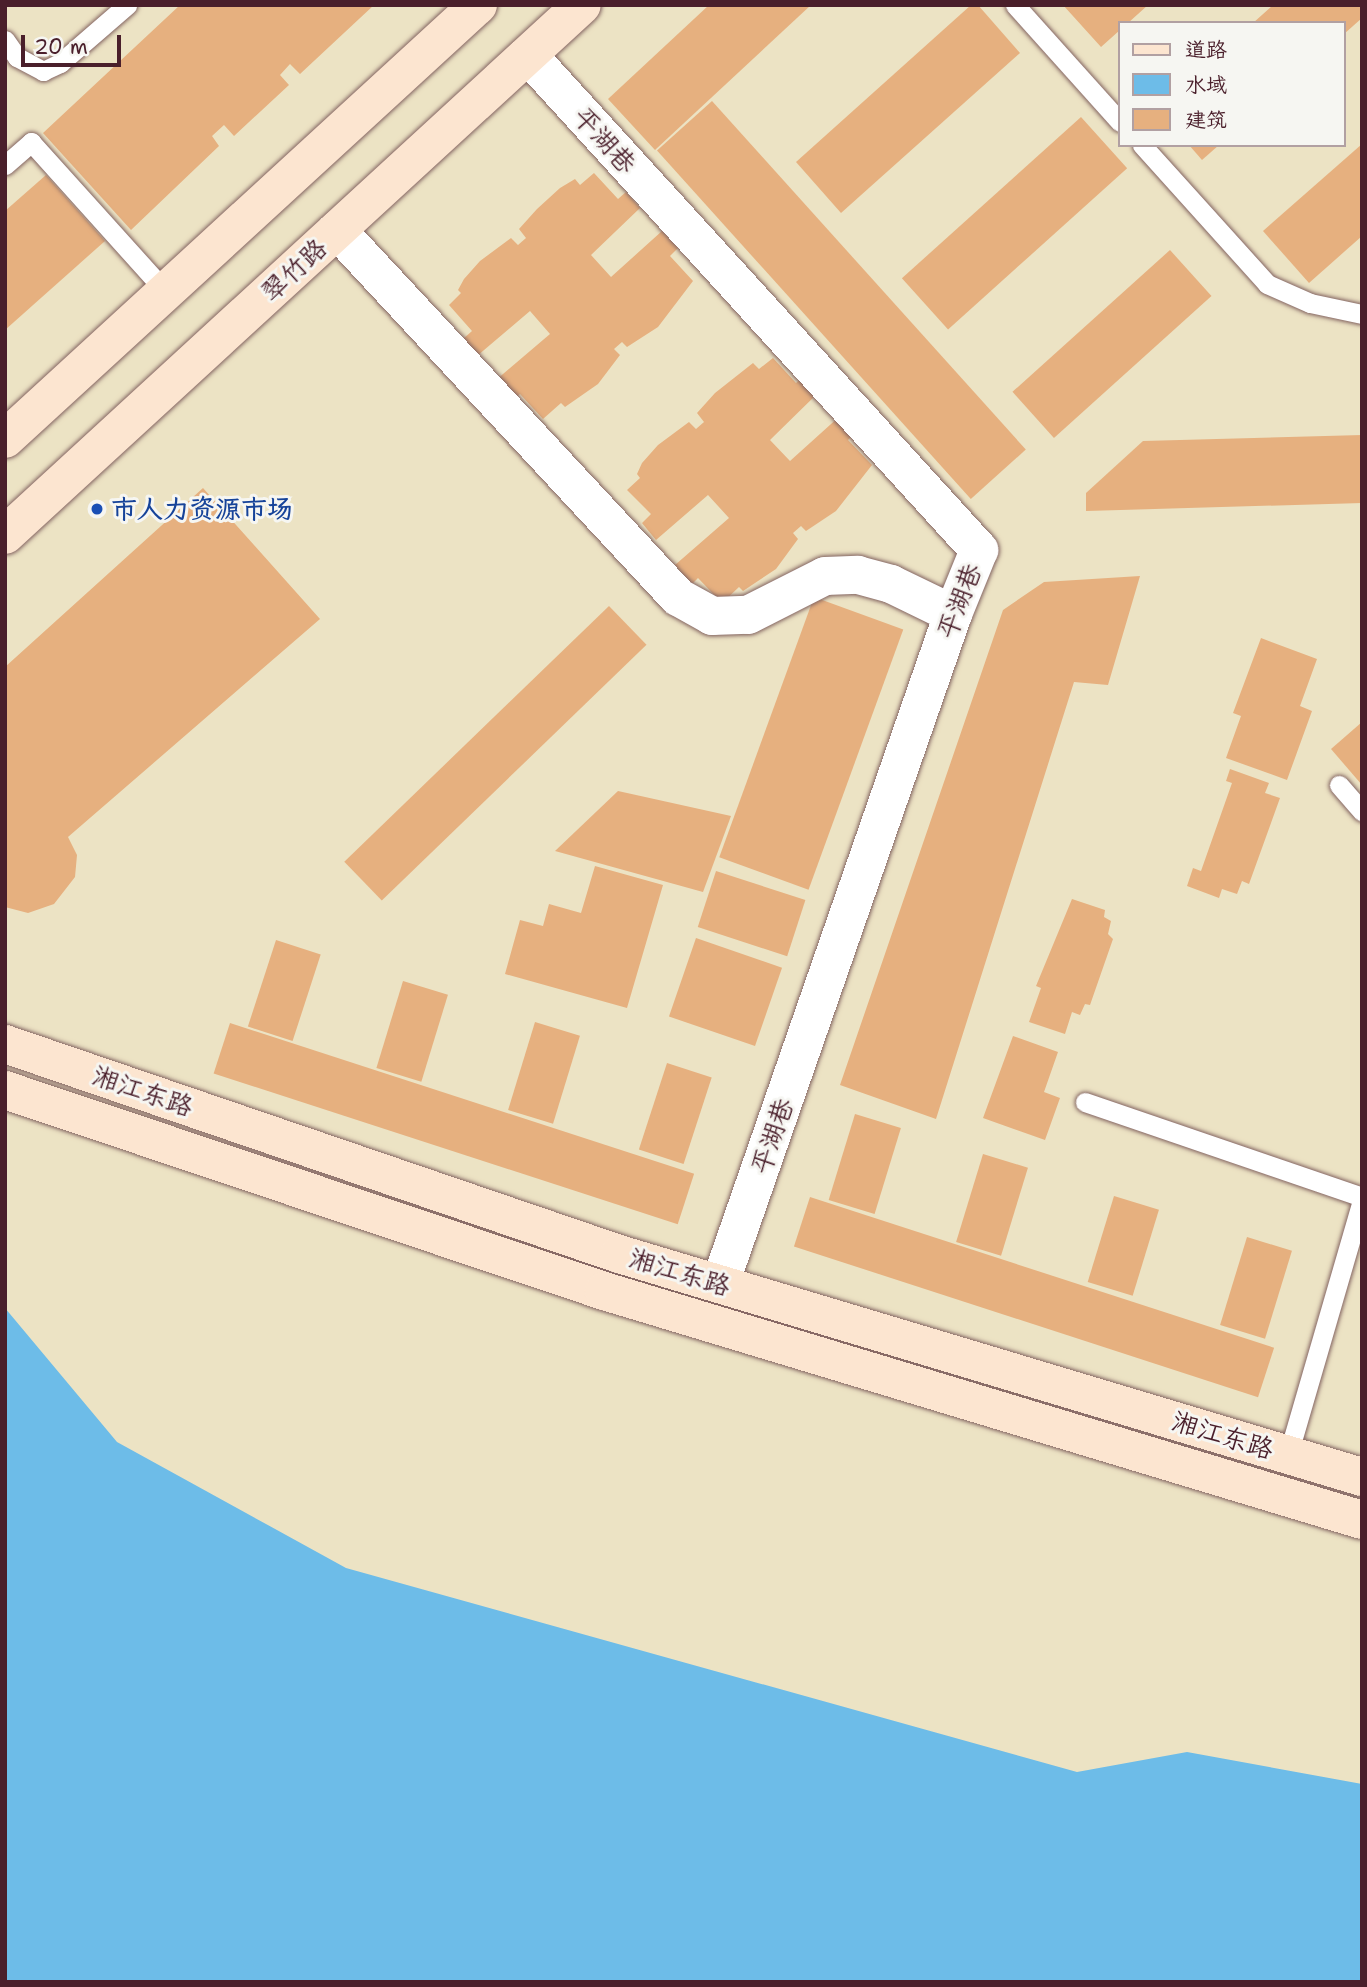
<!DOCTYPE html>
<meta charset="utf-8">
<style>
body{margin:0}
#map{position:relative;width:1367px;height:1987px;overflow:hidden;background:#ece3c4;font-family:"Shantell Sans","LXGW WenKai TC",sans-serif}
div>[style]{position:absolute}
[style*='--x']{left:calc(var(--x)*1px);top:calc(var(--y)*1px);width:calc(var(--w)*1px);rotate:calc(var(--a)*1deg)}
.water>*{inset:0;background:#6dbce8}
.building>*{inset:0;background:#e6b07f;transform-origin:0 0}
.roads{filter:drop-shadow(0 0 2px #836461) drop-shadow(0 0 2px #836461)}
.service>*{height:19px;margin:-9.5px;padding:0 9.5px;transform-origin:9.5px;border-radius:9.5px;background:#fff}
.minor>*{height:38px;margin:-19px;padding:0 19px;transform-origin:19px;border-radius:19px;background:#fff}
.secondary>*{height:38px;margin:-19px;padding:0 19px;transform-origin:19px;border-radius:19px;background:#fce5d0}
.dots>*{width:19px;height:19px;translate:-50% -50%;box-sizing:border-box;border:4px solid #f6f6f2;border-radius:50%}
span{translate:-50% -50%;white-space:nowrap;text-align:center;line-height:1.15;-webkit-text-stroke:6px #f6f6f2;paint-order:stroke}
.street-label{font-size:26px;color:#4a1f2b}
.transit-label{font-size:26px;color:#164399;font-weight:700}
.left{translate:0 -50%;text-align:left}
.frame{position:absolute;inset:0;border:7px solid #4a1f2b;pointer-events:none}
.legend{position:absolute;left:1118px;top:21px;width:228px;height:126px;box-sizing:border-box;background:#f6f6f2;border:2px solid #b1a0a2;margin:0;padding:9px 12px;list-style:none;font-size:21px;color:#4a1f2b}
.legend li{display:flex;align-items:center;gap:14px;height:35px}
.legend b{width:35px;border:2px solid #b1a0a2}
.scale{position:absolute;left:21px;top:35px;width:100px;height:32px;box-sizing:border-box;border:4px solid #4a1f2b;border-top:0;padding-left:9px;font-size:21px;line-height:24px;white-space:nowrap;color:#4a1f2b;-webkit-text-stroke:5px #f6f6f2;paint-order:stroke}
</style>
<div id="map">
<div class="water">
<div style="clip-path:polygon(5px 1308px,117px 1442px,346px 1568px,1077px 1772px,1187px 1752px,1362px 1784px,1362px 1982px,5px 1982px)"></div>
</div>
<div class="building">
<div style="clip-path:polygon(180px 5px,374px 5px,300px 74px,290px 64px,280px 75px,289px 85px,234px 136px,224px 125px,212px 136px,219px 146px,131px 230px,43px 133px)"></div>
<div style="clip-path:polygon(709px 5px,811px 5px,655px 150px,608px 99px)"></div>
<div style="clip-path:polygon(971px 5px,978px 5px,1020px 53px,841px 213px,796px 162px)"></div>
<div style="clip-path:polygon(1063px 5px,1148px 5px,1128px 23px,1120px 23px,1120px 30px,1101px 47px)"></div>
<div style="clip-path:polygon(1273px 5px,1362px 5px,1362px 18px,1344px 34px,1344px 23px,1253px 23px)"></div>
<div style="left:712px;top:101px;width:469px;height:74px;rotate:48deg"></div>
<div style="left:1081px;top:117px;width:69px;height:241px;rotate:48deg"></div>
<div style="clip-path:polygon(1362px 144px,1362px 236px,1309px 283px,1263px 231px)"></div>
<div style="clip-path:polygon(1189px 145px,1219px 145px,1202px 160px)"></div>
<div style="clip-path:polygon(594px 173px,618px 199px,626px 192px,640px 208px,591px 255px,611px 277px,662px 231px,678px 248px,670px 256px,693px 281px,658px 327px,627px 347px,622px 342px,614px 349px,620px 355px,598px 384px,565px 407px,561px 403px,543px 419px,520px 394px,513px 400px,496px 380px,550px 334px,530px 311px,477px 356px,463px 339px,472px 331px,449px 305px,461px 293px,458px 290px,464px 279px,480px 261px,511px 238px,518px 245px,526px 238px,519px 229px,537px 209px,560px 188px,575px 179px,580px 185px)"></div>
<div style="clip-path:polygon(46px 175px,105px 241px,5px 330px,5px 211px)"></div>
<div style="left:1170px;top:250px;width:62px;height:212px;rotate:48deg"></div>
<div style="clip-path:polygon(773px 358px,796px 383px,804px 376px,819px 392px,770px 440px,790px 461px,841px 415px,856px 432px,848px 440px,872px 465px,836px 511px,806px 531px,801px 526px,793px 533px,798px 539px,776px 569px,743px 591px,739px 587px,722px 603px,698px 578px,692px 584px,675px 565px,729px 518px,708px 495px,656px 540px,642px 523px,651px 514px,627px 490px,640px 478px,637px 474px,642px 463px,658px 445px,689px 422px,696px 429px,704px 422px,697px 413px,715px 393px,753px 363px,759px 369px)"></div>
<div style="clip-path:polygon(1362px 435px,1362px 503px,1086px 511px,1086px 493px,1143px 441px)"></div>
<div style="clip-path:polygon(203px 488px,320px 619px,68px 837px,77px 855px,75px 877px,54px 904px,28px 913px,5px 907px,5px 667px)"></div>
<div style="clip-path:polygon(1140px 576px,1108px 685px,1074px 682px,936px 1119px,840px 1085px,1003px 610px,1044px 582px)"></div>
<div style="left:814px;top:597px;width:95px;height:277px;rotate:20deg"></div>
<div style="left:609px;top:606px;width:54px;height:368px;rotate:46deg"></div>
<div style="clip-path:polygon(1261px 638px,1317px 659px,1300px 706px,1312px 711px,1287px 780px,1226px 758px,1241px 716px,1233px 713px)"></div>
<div style="clip-path:polygon(1362px 722px,1362px 785px,1331px 749px)"></div>
<div style="clip-path:polygon(1230px 769px,1269px 783px,1265px 793px,1280px 798px,1249px 884px,1242px 881px,1237px 894px,1222px 889px,1219px 898px,1187px 886px,1193px 868px,1201px 871px,1232px 783px,1226px 781px)"></div>
<div style="clip-path:polygon(618px 791px,731px 816px,703px 892px,555px 851px)"></div>
<div style="clip-path:polygon(595px 866px,663px 885px,627px 1008px,505px 974px,520px 920px,543px 926px,549px 904px,581px 913px)"></div>
<div style="left:716px;top:871px;width:94px;height:59px;rotate:18deg"></div>
<div style="clip-path:polygon(1072px 899px,1105px 910px,1104px 917px,1111px 921px,1108px 934px,1113px 939px,1090px 1005px,1085px 1004px,1080px 1015px,1072px 1012px,1065px 1034px,1029px 1022px,1041px 988px,1036px 986px)"></div>
<div style="left:696px;top:938px;width:91px;height:83px;rotate:19deg"></div>
<div style="left:276px;top:940px;width:47px;height:91px;rotate:18deg"></div>
<div style="left:403px;top:981px;width:47px;height:91px;rotate:17deg"></div>
<div style="left:535px;top:1022px;width:47px;height:92px;rotate:17deg"></div>
<div style="left:230px;top:1023px;width:488px;height:53px;rotate:18deg"></div>
<div style="clip-path:polygon(1013px 1036px,1058px 1052px,1044px 1092px,1060px 1098px,1045px 1140px,983px 1118px)"></div>
<div style="left:667px;top:1063px;width:47px;height:91px;rotate:18deg"></div>
<div style="left:855px;top:1114px;width:48px;height:90px;rotate:17deg"></div>
<div style="left:983px;top:1154px;width:47px;height:92px;rotate:17deg"></div>
<div style="left:1114px;top:1196px;width:47px;height:90px;rotate:17deg"></div>
<div style="left:810px;top:1197px;width:488px;height:52px;rotate:18deg"></div>
<div style="left:1247px;top:1237px;width:47px;height:92px;rotate:17deg"></div>
</div>
<div class="roads">
<div class="service">
<div style="--x:1015;--y:5;--w:157;--a:48.1"></div>
<div style="--x:5;--y:40;--w:21;--a:55"></div>
<div style="--x:17;--y:57;--w:30;--a:28"></div>
<div style="--x:43;--y:71;--w:19;--a:-25"></div>
<div style="--x:60;--y:63;--w:89;--a:-40.9"></div>
<div style="--x:1142;--y:145;--w:187;--a:48"></div>
<div style="--x:1267;--y:284;--w:47;--a:23.8"></div>
<div style="--x:1310;--y:303;--w:53;--a:11.9"></div>
<div style="--x:5;--y:165;--w:35;--a:-41"></div>
<div style="--x:31;--y:142;--w:202;--a:48"></div>
<div style="--x:1339;--y:785;--w:35;--a:49"></div>
<div style="--x:1085;--y:1102;--w:293;--a:18.9"></div>
<div style="--x:1288;--y:1455;--w:266;--a:-73.8"></div>
</div>
<div class="minor">
<div style="--x:528;--y:55;--w:670;--a:47.66"></div>
<div style="--x:979;--y:550;--w:69;--a:112.1"></div>
<div style="--x:953;--y:614;--w:709;--a:109.18"></div>
<div style="--x:337;--y:230;--w:501;--a:47.1"></div>
<div style="--x:678;--y:597;--w:39;--a:29"></div>
<div style="--x:712;--y:616;--w:36;--a:-2"></div>
<div style="--x:748;--y:615;--w:86;--a:-26.9"></div>
<div style="--x:825;--y:576;--w:33;--a:-2"></div>
<div style="--x:858;--y:575;--w:34;--a:15"></div>
<div style="--x:891;--y:584;--w:69;--a:25.8"></div>
</div>
<div class="secondary">
<div style="--x:5;--y:439;--w:642;--a:-42.54"></div>
<div style="--x:5;--y:535;--w:783;--a:-42.57"></div>
<div style="--x:5;--y:1044;--w:649;--a:18.88"></div>
<div style="--x:619;--y:1254;--w:776;--a:16.71"></div>
<div style="--x:5;--y:1090;--w:632;--a:18.55"></div>
<div style="--x:604;--y:1291;--w:792;--a:16.81"></div>
</div>
</div>
<div class="dots">
<div style="left:97px;top:509px;background:#1a4fb4"></div>
</div>
<div class="street-label">
<span style="left:605px;top:140px;rotate:48deg">平湖巷</span>
<span style="left:294px;top:270px;rotate:-43deg">翠竹路</span>
<span style="left:959px;top:601px;rotate:-69deg">平湖巷</span>
<span style="left:143px;top:1091px;rotate:19deg">湘江东路</span>
<span style="left:772px;top:1136px;rotate:-71deg">平湖巷</span>
<span style="left:680px;top:1272px;rotate:17deg">湘江东路</span>
<span style="left:1223px;top:1435px;rotate:17deg">湘江东路</span>
</div>
<div class="transit-label">
<span class="left" style="left:111px;top:509px">市人力资源市场</span>
</div>
<div class="frame"></div>
<ul class="legend">
<li><b style="height:9px;background:#fce5d0"></b>道路</li>
<li><b style="height:19px;background:#6dbce8"></b>水域</li>
<li><b style="height:19px;background:#e6b07f"></b>建筑</li>
</ul>
<div class="scale">20 m</div>
</div>
